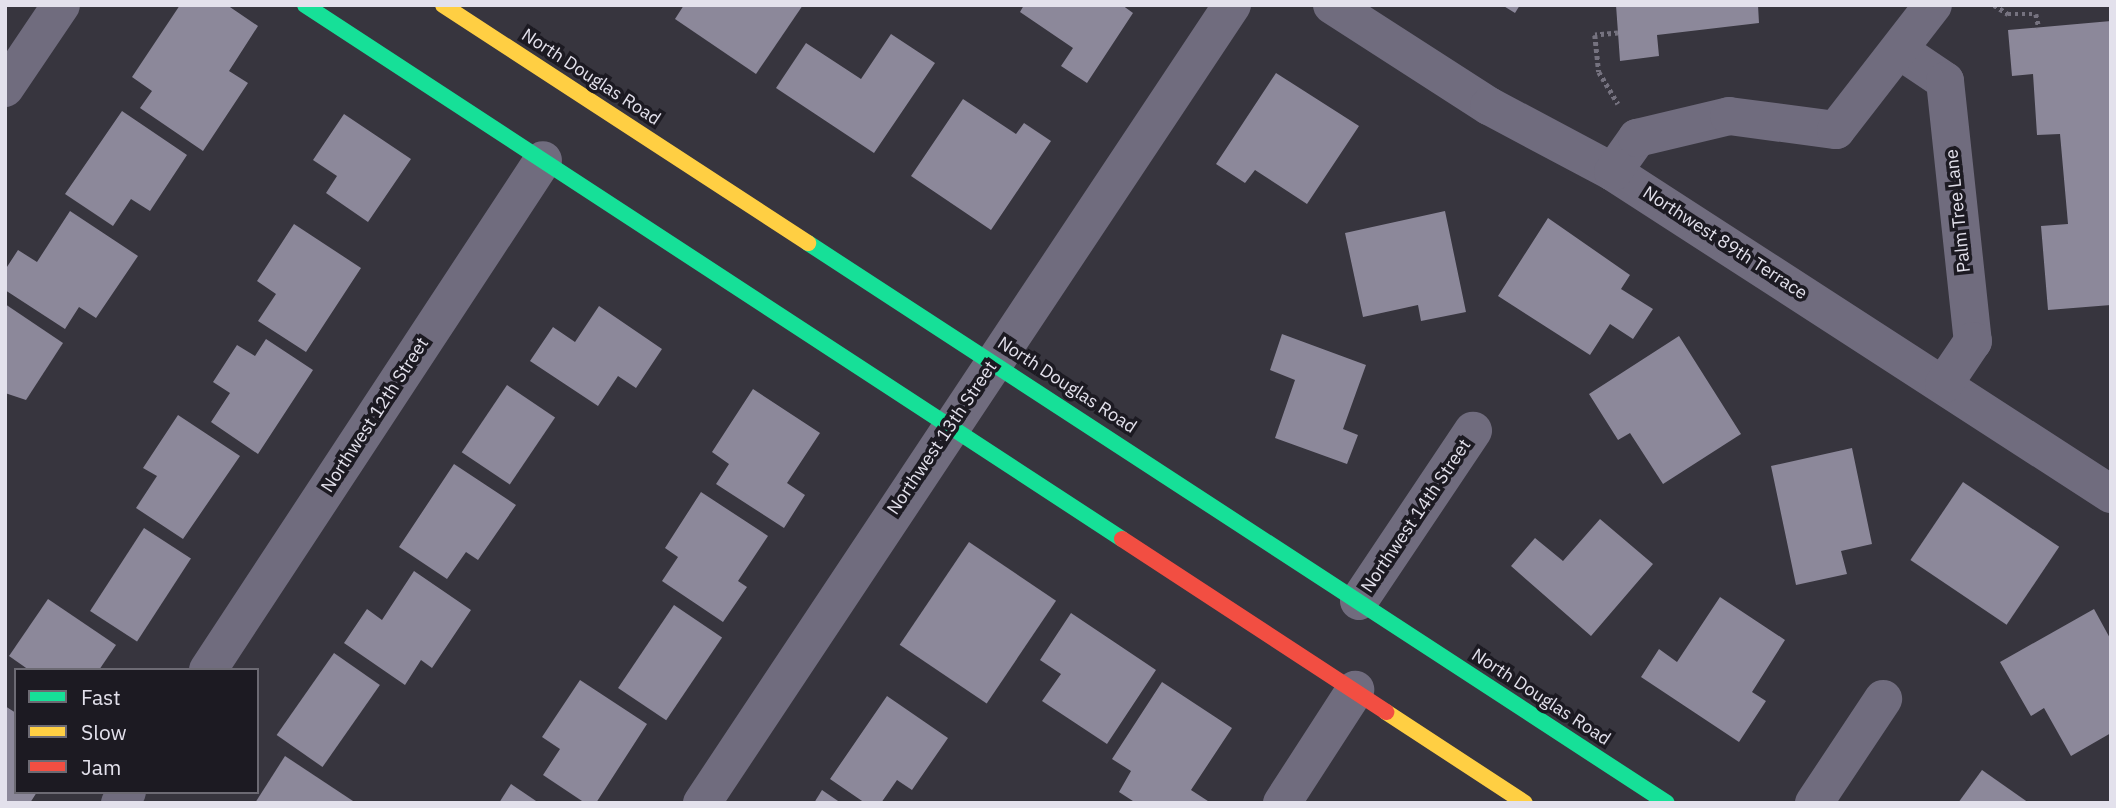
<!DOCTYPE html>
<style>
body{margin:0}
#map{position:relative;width:2116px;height:808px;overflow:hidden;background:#37353e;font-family:"IBM Plex Sans",sans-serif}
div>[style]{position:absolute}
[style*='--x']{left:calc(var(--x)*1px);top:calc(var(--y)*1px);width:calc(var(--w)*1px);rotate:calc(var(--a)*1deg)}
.building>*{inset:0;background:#8c889a;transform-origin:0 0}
.path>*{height:4.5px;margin-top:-2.25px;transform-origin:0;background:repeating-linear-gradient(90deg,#75727f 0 3.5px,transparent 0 7px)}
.street>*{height:38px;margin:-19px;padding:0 19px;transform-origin:19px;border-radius:19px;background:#706c7e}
.fast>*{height:16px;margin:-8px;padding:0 8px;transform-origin:8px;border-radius:8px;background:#16e098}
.slow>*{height:16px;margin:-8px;padding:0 8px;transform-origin:8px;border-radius:8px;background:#ffcf43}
.jam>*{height:16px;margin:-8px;padding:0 8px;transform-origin:8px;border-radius:8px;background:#f24e42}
span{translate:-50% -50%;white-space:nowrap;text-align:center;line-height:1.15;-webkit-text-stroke:7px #1c1a22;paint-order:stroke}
.street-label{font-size:18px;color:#e3e1ec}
.frame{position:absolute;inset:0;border:7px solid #e3e1ec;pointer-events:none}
.legend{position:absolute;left:14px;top:668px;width:245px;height:126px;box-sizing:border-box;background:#1c1a22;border:2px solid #6c6a73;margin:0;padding:9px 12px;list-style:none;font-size:21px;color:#e3e1ec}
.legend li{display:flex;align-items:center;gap:14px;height:35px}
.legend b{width:35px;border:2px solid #6c6a73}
</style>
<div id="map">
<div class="building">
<div style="clip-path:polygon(180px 5px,227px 5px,258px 26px,229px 71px,248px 83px,203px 151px,140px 108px,152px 91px,132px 77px)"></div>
<div style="clip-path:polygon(684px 5px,803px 5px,756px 74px,675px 19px)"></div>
<div style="clip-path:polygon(1024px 5px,1122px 5px,1133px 13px,1087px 83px,1061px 66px,1073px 48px,1020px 12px)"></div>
<div style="clip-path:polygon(1502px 5px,1520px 5px,1515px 13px)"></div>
<div style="clip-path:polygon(1616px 5px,1758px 5px,1759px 23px,1657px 35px,1659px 56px,1620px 61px)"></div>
<div style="clip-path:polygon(2111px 21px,2111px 305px,2048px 310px,2041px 226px,2068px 224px,2060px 134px,2037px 135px,2033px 74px,2012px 76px,2008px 30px)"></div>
<div style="clip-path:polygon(891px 34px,935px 63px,874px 153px,776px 88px,806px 43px,861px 79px)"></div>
<div style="clip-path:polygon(1276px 73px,1359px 126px,1307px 204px,1255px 170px,1245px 183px,1216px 164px)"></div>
<div style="clip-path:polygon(963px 99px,1016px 134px,1024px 123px,1051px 141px,991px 230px,911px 176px)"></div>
<div style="clip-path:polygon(122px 111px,187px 155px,150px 211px,131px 199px,113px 226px,65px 194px)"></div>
<div style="clip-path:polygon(344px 114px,411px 159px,368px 222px,326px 193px,337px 176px,313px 160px)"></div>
<div style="clip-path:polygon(70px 211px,138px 256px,96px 318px,79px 307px,65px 329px,5px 290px,5px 270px,18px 250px,37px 262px)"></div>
<div style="clip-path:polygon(1445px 211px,1466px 312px,1421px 321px,1418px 305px,1363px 317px,1345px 233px)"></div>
<div style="clip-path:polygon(1548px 218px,1630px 275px,1621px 289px,1653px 309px,1633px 339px,1610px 324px,1590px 355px,1498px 296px)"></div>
<div style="clip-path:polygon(294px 224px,361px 268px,306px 352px,258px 321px,276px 294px,257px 281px)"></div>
<div style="clip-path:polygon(5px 304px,63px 343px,26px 400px,5px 393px)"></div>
<div style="clip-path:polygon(599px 306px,662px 349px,636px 388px,618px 376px,598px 406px,530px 361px,553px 327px,575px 342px)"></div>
<div style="clip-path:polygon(1282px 334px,1366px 365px,1343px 429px,1358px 435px,1347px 464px,1275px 438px,1295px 380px,1270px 370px)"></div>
<div style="clip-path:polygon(1679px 336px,1741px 434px,1663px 484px,1630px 433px,1618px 440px,1589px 394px)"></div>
<div style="clip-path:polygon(266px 339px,313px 370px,258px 454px,211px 422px,230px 393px,213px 382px,237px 345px,255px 356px)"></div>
<div style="left:507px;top:385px;width:58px;height:81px;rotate:34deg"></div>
<div style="clip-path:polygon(753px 389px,820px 433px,787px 483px,805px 495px,784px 528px,716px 484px,729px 464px,712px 452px)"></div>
<div style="clip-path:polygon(178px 415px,240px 456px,183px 539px,136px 508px,157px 476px,143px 468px)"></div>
<div style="clip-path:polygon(1852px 448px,1872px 544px,1841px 551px,1847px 574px,1796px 585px,1771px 466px)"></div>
<div style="clip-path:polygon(454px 464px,516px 505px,478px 560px,466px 552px,447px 579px,399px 547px)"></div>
<div style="left:1963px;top:482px;width:116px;height:94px;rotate:34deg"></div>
<div style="clip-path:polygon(701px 492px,768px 536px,738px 581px,747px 587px,723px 622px,662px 581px,678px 557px,665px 548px)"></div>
<div style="clip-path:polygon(1600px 519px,1653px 564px,1591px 636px,1511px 566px,1535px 538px,1563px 561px)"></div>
<div style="left:144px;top:528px;width:56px;height:99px;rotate:33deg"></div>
<div style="left:969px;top:542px;width:105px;height:124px;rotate:34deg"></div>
<div style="clip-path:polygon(414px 571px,471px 610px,432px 668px,421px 660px,405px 685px,344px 643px,367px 609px,382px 620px)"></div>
<div style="clip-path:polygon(1720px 597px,1785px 640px,1752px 692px,1766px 701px,1739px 742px,1641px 677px,1659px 649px,1677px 662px)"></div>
<div style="clip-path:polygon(48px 599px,116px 645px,99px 670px,29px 670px,9px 656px)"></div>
<div style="left:674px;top:605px;width:58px;height:100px;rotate:34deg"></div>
<div style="clip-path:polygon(2094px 609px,2111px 640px,2111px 733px,2071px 756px,2044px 708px,2031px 716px,2000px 662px)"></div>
<div style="clip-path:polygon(1071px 613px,1156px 670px,1107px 744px,1042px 701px,1061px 674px,1040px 660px)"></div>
<div style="left:334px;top:653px;width:56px;height:100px;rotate:35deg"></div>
<div style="clip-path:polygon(580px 680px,647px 724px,596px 803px,585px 803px,543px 775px,560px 749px,542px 737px)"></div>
<div style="clip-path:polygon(1162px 682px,1232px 728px,1191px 790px,1211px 803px,1136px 803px,1119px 792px,1131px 771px,1112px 759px)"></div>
<div style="clip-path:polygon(887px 696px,948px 738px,912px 790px,897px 780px,881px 803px,865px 803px,830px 779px)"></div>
<div style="clip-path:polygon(5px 706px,16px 713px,16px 792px,37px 792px,30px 803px,5px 803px)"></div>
<div style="clip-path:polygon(285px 756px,356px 803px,255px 803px)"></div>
<div style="clip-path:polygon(1982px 770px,2029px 803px,1958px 803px)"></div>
<div style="clip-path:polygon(511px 784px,539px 803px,499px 803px)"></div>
<div style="clip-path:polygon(822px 790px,841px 803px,814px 803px)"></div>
</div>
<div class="path">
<div style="--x:1994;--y:5;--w:17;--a:33"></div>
<div style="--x:2008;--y:14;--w:28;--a:0"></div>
<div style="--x:2036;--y:14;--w:14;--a:78"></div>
<div style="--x:1618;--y:33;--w:23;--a:175"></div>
<div style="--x:1595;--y:35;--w:37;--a:84"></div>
<div style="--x:1599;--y:72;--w:37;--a:59"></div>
</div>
<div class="street">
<div style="--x:1332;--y:5;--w:187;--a:32.8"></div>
<div style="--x:1489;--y:106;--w:140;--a:28"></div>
<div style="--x:1613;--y:172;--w:593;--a:32.89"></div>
<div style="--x:1902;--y:52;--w:52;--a:34"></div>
<div style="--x:1945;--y:81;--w:262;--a:83.9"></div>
<div style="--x:1973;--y:341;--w:52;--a:124"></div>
<div style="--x:5;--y:88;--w:100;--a:-56"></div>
<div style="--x:1613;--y:172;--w:42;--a:-54.8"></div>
<div style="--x:1637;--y:138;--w:95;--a:-13.4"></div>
<div style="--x:1729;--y:116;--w:108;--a:7.5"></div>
<div style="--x:1836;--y:130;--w:158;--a:-52.2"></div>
<div style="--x:1359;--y:601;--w:205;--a:-56.2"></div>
<div style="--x:208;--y:670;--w:610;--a:-56.7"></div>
<div style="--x:120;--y:803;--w:13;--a:-58"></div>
<div style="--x:702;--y:803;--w:958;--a:-56.41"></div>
<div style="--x:1282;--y:803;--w:135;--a:-57.1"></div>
<div style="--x:1814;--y:803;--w:125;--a:-56.4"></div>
</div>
<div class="fast">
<div style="--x:305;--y:5;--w:976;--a:33.17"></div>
<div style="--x:808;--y:243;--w:1025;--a:33.1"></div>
</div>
<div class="slow">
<div style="--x:443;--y:5;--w:436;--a:33.1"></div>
<div style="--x:1386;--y:712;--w:166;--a:33.2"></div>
</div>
<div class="jam">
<div style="--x:1122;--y:539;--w:316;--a:33.2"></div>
</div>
<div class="street-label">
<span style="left:591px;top:77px;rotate:33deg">North Douglas Road</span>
<span style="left:1958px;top:211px;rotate:-96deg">Palm Tree Lane</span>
<span style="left:1725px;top:243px;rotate:33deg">Northwest 89th Terrace</span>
<span style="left:1067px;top:385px;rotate:33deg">North Douglas Road</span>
<span style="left:375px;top:415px;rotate:-57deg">Northwest 12th Street</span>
<span style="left:942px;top:438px;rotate:-56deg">Northwest 13th Street</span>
<span style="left:1416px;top:516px;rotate:-56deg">Northwest 14th Street</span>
<span style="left:1541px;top:697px;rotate:33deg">North Douglas Road</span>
</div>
<div class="frame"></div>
<ul class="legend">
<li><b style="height:9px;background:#16e098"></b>Fast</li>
<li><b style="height:9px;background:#ffcf43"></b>Slow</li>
<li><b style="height:9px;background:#f24e42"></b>Jam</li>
</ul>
</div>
